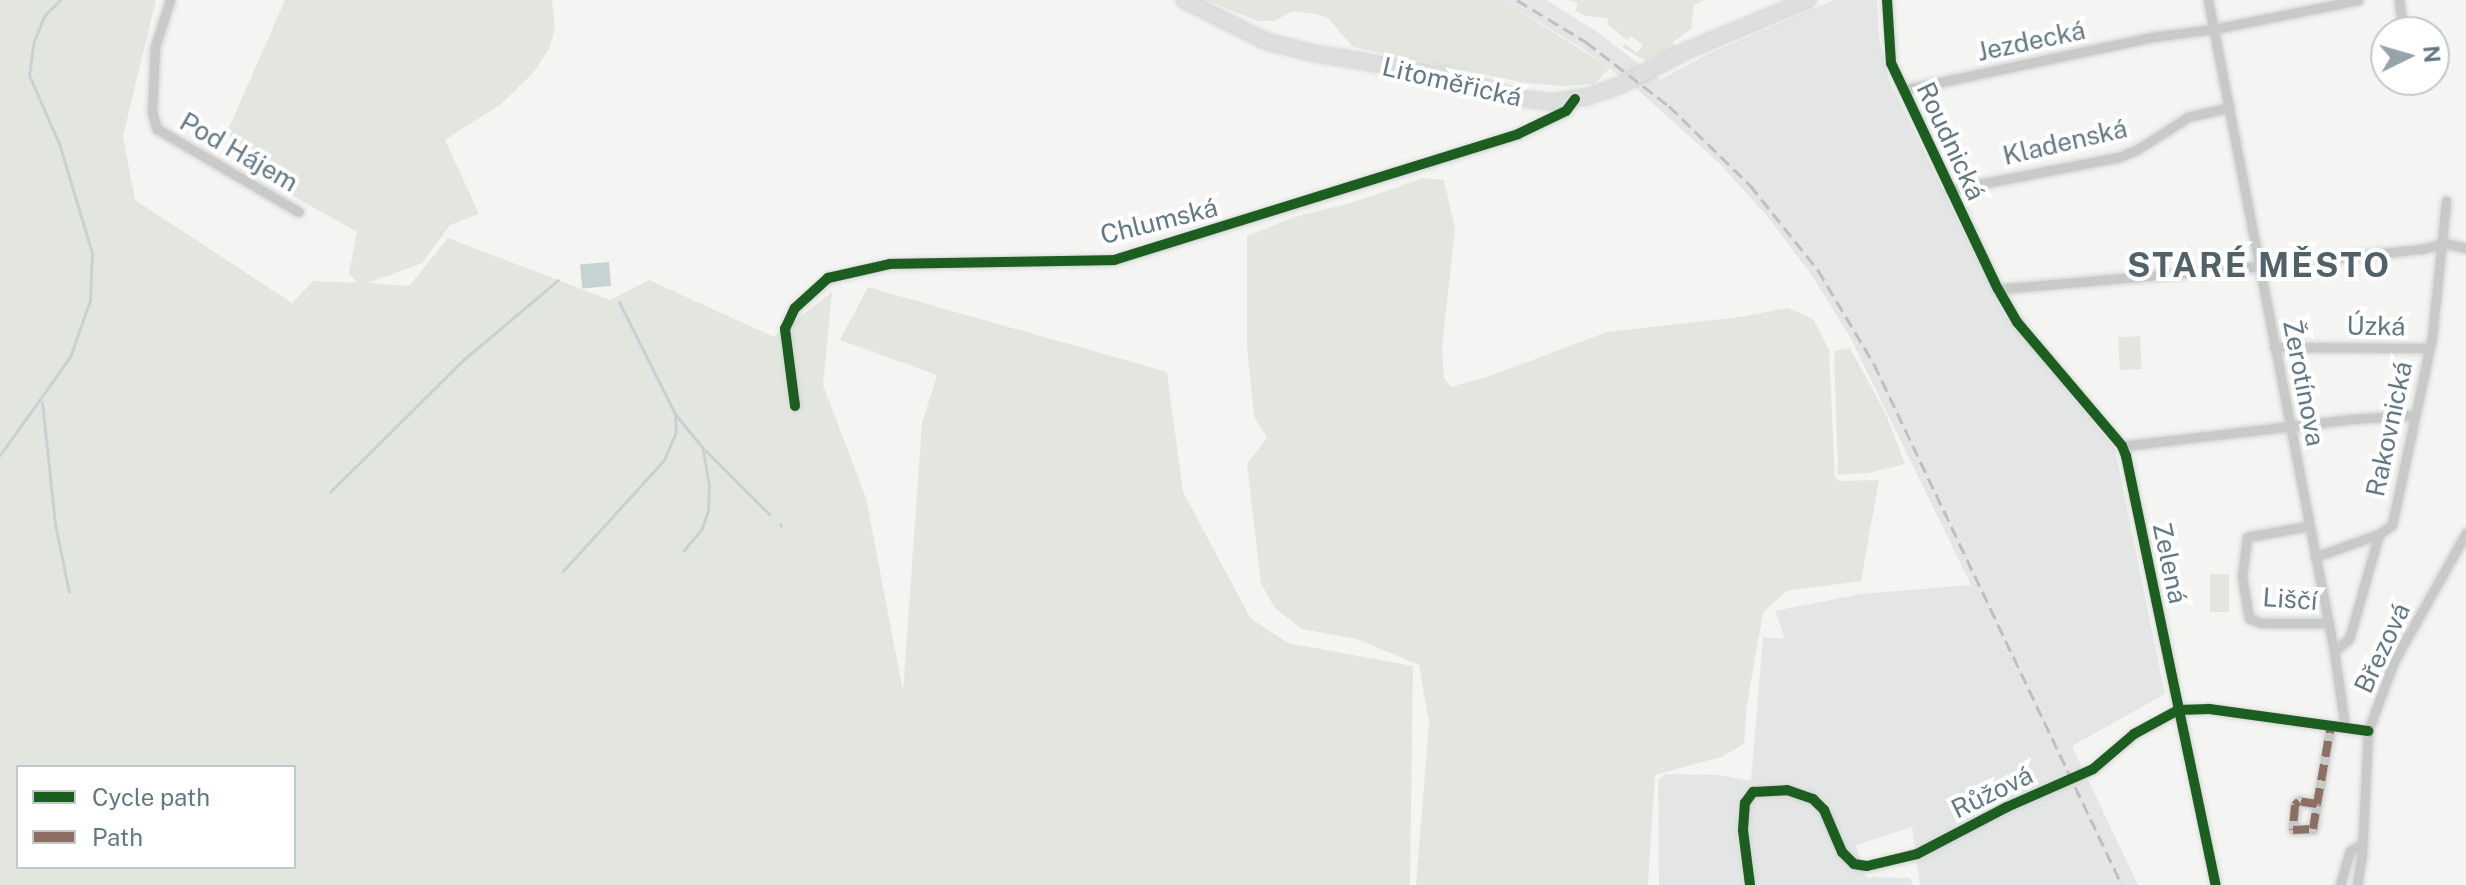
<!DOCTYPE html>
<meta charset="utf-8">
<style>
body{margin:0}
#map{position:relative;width:2466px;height:885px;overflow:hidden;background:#f4f4f2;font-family:"Public Sans",sans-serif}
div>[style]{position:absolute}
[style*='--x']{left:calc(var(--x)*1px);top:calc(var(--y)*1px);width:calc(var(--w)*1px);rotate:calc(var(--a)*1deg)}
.built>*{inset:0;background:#e4e5e5}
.green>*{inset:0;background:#e3e6df;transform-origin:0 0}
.water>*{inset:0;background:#c7d2d3;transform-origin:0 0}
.stream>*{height:3px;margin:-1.5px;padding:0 1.5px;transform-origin:1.5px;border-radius:1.5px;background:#c7d2d3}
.roads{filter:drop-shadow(0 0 2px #d1d2d2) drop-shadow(0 0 2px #d1d2d2)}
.minor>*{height:9px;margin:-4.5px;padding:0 4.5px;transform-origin:4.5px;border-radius:4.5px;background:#c8caca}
.secondary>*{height:14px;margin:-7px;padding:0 7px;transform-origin:7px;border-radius:7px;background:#dddede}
.rail>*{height:3px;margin-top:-1.5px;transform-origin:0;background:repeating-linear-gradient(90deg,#bec0c1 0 12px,transparent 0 18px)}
.quiet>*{height:8px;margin-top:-4px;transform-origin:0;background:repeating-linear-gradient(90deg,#8d6e63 0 16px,transparent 0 24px)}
.cycleway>*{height:10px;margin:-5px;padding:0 5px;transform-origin:5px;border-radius:5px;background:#1b5e20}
span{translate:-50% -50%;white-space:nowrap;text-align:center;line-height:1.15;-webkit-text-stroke:8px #fff;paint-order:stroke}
.street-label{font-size:26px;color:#637984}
.district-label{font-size:34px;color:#516168;font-weight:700;letter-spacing:2px}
.legend{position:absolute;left:16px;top:765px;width:280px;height:104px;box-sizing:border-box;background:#fff;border:2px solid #c1c9ce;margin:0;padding:10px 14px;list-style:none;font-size:24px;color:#637984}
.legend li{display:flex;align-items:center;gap:16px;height:40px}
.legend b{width:40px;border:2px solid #c1c9ce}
.north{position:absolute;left:2370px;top:16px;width:80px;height:80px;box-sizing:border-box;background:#fff;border:2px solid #c1c9ce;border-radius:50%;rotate:85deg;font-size:22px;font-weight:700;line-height:32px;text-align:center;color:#637984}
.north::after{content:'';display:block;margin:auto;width:28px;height:36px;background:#96a4aa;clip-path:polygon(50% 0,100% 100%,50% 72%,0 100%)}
</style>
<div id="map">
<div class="built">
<div style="clip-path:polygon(1502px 0,1546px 0,1596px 31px,1660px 80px,1706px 55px,1834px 0,1877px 0,1879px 37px,1889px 80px,2004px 314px,2115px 449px,2165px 694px,2072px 746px,2138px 885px,1920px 885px,1912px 827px,1856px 845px,1866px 877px,1910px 878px,1913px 885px,1659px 885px,1658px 780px,1665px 774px,1719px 775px,1751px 781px,1763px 637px,1785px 639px,1775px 611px,1860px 594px,1971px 585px,1850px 337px,1811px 274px,1767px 216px,1719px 163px,1632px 85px,1583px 49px)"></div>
</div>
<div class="green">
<div style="clip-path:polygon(evenodd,0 0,156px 0,123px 136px,135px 200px,292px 303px,313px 281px,357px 283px,349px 273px,357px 232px,247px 170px,239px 160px,228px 130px,285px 0,552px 0,555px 28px,549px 49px,533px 73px,501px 104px,445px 140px,479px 214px,450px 225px,422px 263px,368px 283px,409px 286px,448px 238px,610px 300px,649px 280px,774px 337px,832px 292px,823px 385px,866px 498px,903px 691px,922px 423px,937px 375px,840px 340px,868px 287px,1167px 372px,1183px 492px,1251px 619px,1288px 643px,1413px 666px,1410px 885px,0 885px,0 0,18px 767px,294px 767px,294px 867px,18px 867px,18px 767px)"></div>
<div style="clip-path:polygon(1206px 0,1502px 0,1610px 68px,1594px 84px,1562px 86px,1526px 83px,1353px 47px,1328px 18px,1317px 14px,1292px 11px,1275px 21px,1258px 21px)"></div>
<div style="clip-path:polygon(1568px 0,1705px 0,1694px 5px,1691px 29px,1672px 43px,1677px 47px,1646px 61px,1622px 47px,1625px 44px,1637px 53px,1643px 45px,1631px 36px,1627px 40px,1613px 29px,1607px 24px,1609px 18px,1585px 16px,1575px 11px,1578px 4px)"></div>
<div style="clip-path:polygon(1423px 178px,1444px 180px,1455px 229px,1442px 347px,1444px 378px,1451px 387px,1493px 375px,1607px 332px,1740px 317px,1788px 308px,1813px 319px,1829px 350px,1835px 478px,1841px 481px,1879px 480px,1861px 581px,1786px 591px,1763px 613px,1747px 704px,1744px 744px,1721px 757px,1655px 775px,1648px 885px,1416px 885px,1429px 723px,1419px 665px,1357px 639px,1302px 629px,1275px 608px,1261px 584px,1247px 464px,1267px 438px,1254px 416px,1247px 347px,1247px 236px,1297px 216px,1354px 202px)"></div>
<div style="left:2140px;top:336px;width:33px;height:22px;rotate:87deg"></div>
<div style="clip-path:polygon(1850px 348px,1886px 414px,1905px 464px,1868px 473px,1838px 475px,1834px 351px)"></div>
<div style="left:2210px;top:574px;width:19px;height:38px"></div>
</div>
<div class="water">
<div style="left:609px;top:262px;width:24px;height:29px;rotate:85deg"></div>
</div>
<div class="stream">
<div style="--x:619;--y:302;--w:125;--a:63.4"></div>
<div style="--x:675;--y:414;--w:43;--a:50.7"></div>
<div style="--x:702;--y:447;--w:95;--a:45"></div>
<div style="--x:42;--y:402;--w:123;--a:83.9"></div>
<div style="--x:55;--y:524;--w:69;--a:78.4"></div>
<div style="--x:0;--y:455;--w:120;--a:-54.5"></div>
<div style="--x:70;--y:357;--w:60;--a:-70.7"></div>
<div style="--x:90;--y:300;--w:47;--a:-87.6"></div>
<div style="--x:92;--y:253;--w:112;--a:-106.7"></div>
<div style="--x:60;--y:146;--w:77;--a:-113.6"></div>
<div style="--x:29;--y:75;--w:34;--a:-82"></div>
<div style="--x:34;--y:41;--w:27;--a:-68"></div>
<div style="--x:44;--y:16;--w:23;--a:-45"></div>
<div style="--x:330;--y:492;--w:187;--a:-44.8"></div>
<div style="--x:463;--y:360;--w:124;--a:-40.1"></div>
<div style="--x:780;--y:524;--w:2;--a:63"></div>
<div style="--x:684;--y:550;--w:26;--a:-50"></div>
<div style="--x:701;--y:530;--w:20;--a:-70"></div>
<div style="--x:708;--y:511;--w:26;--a:-88"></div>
<div style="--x:709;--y:485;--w:36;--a:-100"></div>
<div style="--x:563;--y:571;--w:150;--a:-47.7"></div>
<div style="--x:664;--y:460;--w:30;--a:-67"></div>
<div style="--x:676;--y:432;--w:15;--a:-94"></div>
</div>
<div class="roads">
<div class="minor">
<div style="--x:170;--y:0;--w:49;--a:107.7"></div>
<div style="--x:155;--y:47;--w:65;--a:92.6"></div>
<div style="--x:152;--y:112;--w:18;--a:74"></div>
<div style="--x:157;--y:129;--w:164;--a:30.3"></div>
<div style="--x:1887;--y:0;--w:63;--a:86.4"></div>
<div style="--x:1891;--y:63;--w:250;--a:64.7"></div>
<div style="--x:1998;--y:289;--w:38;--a:60"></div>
<div style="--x:2017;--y:322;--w:162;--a:49.7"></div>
<div style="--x:2122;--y:446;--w:11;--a:68"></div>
<div style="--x:2126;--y:456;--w:438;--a:78.2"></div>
<div style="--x:2208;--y:0;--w:663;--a:79.05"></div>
<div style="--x:2334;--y:651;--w:77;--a:81.8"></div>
<div style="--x:2399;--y:0;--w:32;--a:83"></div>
<div style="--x:1903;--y:90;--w:255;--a:-12"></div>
<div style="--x:2152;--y:37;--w:63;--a:-7.4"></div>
<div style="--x:2214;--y:29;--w:147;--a:-11.4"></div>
<div style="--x:1949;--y:190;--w:173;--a:-11"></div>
<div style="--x:2119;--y:157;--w:21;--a:-23"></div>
<div style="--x:2138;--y:149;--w:59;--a:-32.6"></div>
<div style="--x:2188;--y:117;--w:43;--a:-13.4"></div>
<div style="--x:1998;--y:289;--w:262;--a:-5"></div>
<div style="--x:2259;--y:266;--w:164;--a:-6"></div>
<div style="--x:2422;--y:249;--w:23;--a:-15"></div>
<div style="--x:2444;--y:243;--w:23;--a:13"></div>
<div style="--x:2274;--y:347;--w:155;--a:0.4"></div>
<div style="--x:795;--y:406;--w:78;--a:-97.4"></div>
<div style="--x:785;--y:329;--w:23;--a:-65"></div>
<div style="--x:795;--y:308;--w:45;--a:-42.3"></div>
<div style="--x:828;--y:278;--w:64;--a:-12.7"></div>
<div style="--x:890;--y:264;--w:224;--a:-1"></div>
<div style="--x:1114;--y:260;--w:423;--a:-17.3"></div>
<div style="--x:1518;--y:134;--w:53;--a:-25.6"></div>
<div style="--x:1566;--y:111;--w:15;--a:-53"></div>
<div style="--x:2122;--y:446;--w:232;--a:-6.7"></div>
<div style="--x:2352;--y:419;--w:63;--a:-3.6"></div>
<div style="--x:2308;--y:526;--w:62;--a:169.8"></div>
<div style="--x:2247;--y:537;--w:40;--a:97.1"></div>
<div style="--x:2242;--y:577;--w:42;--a:80.3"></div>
<div style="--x:2249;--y:618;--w:13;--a:23"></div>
<div style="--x:2261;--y:623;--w:68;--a:0"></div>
<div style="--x:2315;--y:557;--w:68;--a:-19.8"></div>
<div style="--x:2334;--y:651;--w:19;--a:-39"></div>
<div style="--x:2349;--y:639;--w:109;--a:-74.1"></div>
<div style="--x:2379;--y:534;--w:16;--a:-35"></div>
<div style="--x:2392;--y:525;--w:192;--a:-78"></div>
<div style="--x:2432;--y:337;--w:137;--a:-84.1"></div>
<div style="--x:2317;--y:804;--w:18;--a:-171"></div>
<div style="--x:2299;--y:801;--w:6;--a:135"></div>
<div style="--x:2295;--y:805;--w:25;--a:95"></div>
<div style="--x:2293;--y:830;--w:20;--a:-3"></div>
<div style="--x:2313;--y:829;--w:25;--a:-81"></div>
<div style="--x:2317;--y:804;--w:80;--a:-80"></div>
<div style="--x:1750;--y:885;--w:55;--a:-97.3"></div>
<div style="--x:1743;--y:830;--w:27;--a:-86"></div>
<div style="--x:1745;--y:803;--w:14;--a:-54"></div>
<div style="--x:1753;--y:792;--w:34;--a:-3"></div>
<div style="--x:1787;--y:790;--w:28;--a:19"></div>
<div style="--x:1813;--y:799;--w:16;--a:45"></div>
<div style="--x:1824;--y:810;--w:46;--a:66.8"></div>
<div style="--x:1842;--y:852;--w:17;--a:45"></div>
<div style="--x:1854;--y:864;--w:13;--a:9"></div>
<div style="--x:1867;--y:866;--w:51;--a:-13.5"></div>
<div style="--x:1917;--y:854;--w:102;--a:-27.6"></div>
<div style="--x:2007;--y:807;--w:94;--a:-23.8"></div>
<div style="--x:2093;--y:769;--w:54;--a:-40.5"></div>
<div style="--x:2134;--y:734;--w:50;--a:-28.6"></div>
<div style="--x:2178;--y:710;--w:31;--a:-2"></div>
<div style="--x:2209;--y:709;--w:161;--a:7.9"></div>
<div style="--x:2340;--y:885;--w:35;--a:-74"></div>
<div style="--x:2350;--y:851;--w:15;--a:-32"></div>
<div style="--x:2357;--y:885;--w:31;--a:-81"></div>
<div style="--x:2362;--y:854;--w:123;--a:-87.2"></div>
<div style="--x:2368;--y:731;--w:75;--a:-69.6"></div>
<div style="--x:2394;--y:661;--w:147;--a:-60.6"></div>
</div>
<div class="secondary">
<div style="--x:1184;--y:0;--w:91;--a:26.8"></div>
<div style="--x:1265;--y:41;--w:49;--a:14.3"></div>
<div style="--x:1312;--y:53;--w:135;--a:9.4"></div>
<div style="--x:1445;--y:75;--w:77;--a:17.3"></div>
<div style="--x:1519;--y:98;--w:34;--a:7"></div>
<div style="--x:1553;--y:102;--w:36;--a:-9"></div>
<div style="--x:1589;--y:96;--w:34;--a:-19"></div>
<div style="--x:1621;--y:85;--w:76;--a:-27.6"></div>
<div style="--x:1688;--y:50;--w:130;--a:-22.6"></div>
</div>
</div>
<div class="rail">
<div style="--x:1517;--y:0;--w:81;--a:31.3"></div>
<div style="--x:1586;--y:42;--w:105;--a:37.6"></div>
<div style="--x:1669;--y:106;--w:113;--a:44.3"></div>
<div style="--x:1750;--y:185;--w:109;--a:51.3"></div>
<div style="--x:1818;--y:270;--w:109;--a:59.2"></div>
<div style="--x:1874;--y:364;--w:577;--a:64.55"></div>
</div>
<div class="quiet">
<div style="--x:2317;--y:804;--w:18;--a:-171"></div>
<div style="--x:2299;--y:801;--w:6;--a:135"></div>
<div style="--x:2295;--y:805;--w:25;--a:95"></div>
<div style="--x:2293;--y:830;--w:20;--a:-3"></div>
<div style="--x:2313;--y:829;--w:25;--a:-81"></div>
<div style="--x:2317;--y:804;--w:80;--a:-80"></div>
</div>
<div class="cycleway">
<div style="--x:1887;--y:0;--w:63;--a:86.4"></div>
<div style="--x:1891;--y:63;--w:250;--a:64.7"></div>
<div style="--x:1998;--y:289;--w:38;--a:60"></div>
<div style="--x:2017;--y:322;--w:162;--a:49.7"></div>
<div style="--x:2122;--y:446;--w:11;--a:68"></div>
<div style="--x:2126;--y:456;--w:438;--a:78.2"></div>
<div style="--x:795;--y:406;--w:78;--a:-97.4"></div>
<div style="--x:785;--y:329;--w:23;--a:-65"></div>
<div style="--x:795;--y:308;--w:45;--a:-42.3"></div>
<div style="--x:828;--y:278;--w:64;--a:-12.7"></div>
<div style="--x:890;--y:264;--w:224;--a:-1"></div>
<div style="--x:1114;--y:260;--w:423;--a:-17.3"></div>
<div style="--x:1518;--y:134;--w:53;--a:-25.6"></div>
<div style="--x:1566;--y:111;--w:15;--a:-53"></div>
<div style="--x:1750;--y:885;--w:55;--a:-97.3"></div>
<div style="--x:1743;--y:830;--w:27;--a:-86"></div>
<div style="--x:1745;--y:803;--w:14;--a:-54"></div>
<div style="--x:1753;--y:792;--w:34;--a:-3"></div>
<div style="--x:1787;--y:790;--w:28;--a:19"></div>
<div style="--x:1813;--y:799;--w:16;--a:45"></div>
<div style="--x:1824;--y:810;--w:46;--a:66.8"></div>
<div style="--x:1842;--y:852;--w:17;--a:45"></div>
<div style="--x:1854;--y:864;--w:13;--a:9"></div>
<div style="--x:1867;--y:866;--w:51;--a:-13.5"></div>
<div style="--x:1917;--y:854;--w:102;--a:-27.6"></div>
<div style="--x:2007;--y:807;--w:94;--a:-23.8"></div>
<div style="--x:2093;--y:769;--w:54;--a:-40.5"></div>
<div style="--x:2134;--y:734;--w:50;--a:-28.6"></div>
<div style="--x:2178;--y:710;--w:31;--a:-2"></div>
<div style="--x:2209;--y:709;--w:161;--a:7.9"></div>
</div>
<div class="street-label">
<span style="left:2031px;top:41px;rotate:-12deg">Jezdecká</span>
<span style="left:1452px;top:82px;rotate:13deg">Litoměřická</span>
<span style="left:1951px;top:141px;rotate:65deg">Roudnická</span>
<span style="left:2065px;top:142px;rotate:-13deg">Kladenská</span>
<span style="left:239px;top:152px;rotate:30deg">Pod Hájem</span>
<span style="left:1159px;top:221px;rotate:-14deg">Chlumská</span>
<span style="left:2376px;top:326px;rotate:1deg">Úzká</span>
<span style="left:2304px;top:383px;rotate:79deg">Žerotínova</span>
<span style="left:2389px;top:429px;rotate:-78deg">Rakovnická</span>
<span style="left:2170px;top:563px;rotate:78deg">Zelená</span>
<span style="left:2290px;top:599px;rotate:4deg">Liščí</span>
<span style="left:2382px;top:648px;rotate:-65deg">Březová</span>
<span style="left:1992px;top:792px;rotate:-26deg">Růžová</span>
</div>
<div class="district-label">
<span style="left:2259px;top:266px">STARÉ MĚSTO</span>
</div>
<ul class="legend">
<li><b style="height:10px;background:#1b5e20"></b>Cycle path</li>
<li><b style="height:10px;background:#8d6e63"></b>Path</li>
</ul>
<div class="north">N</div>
</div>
